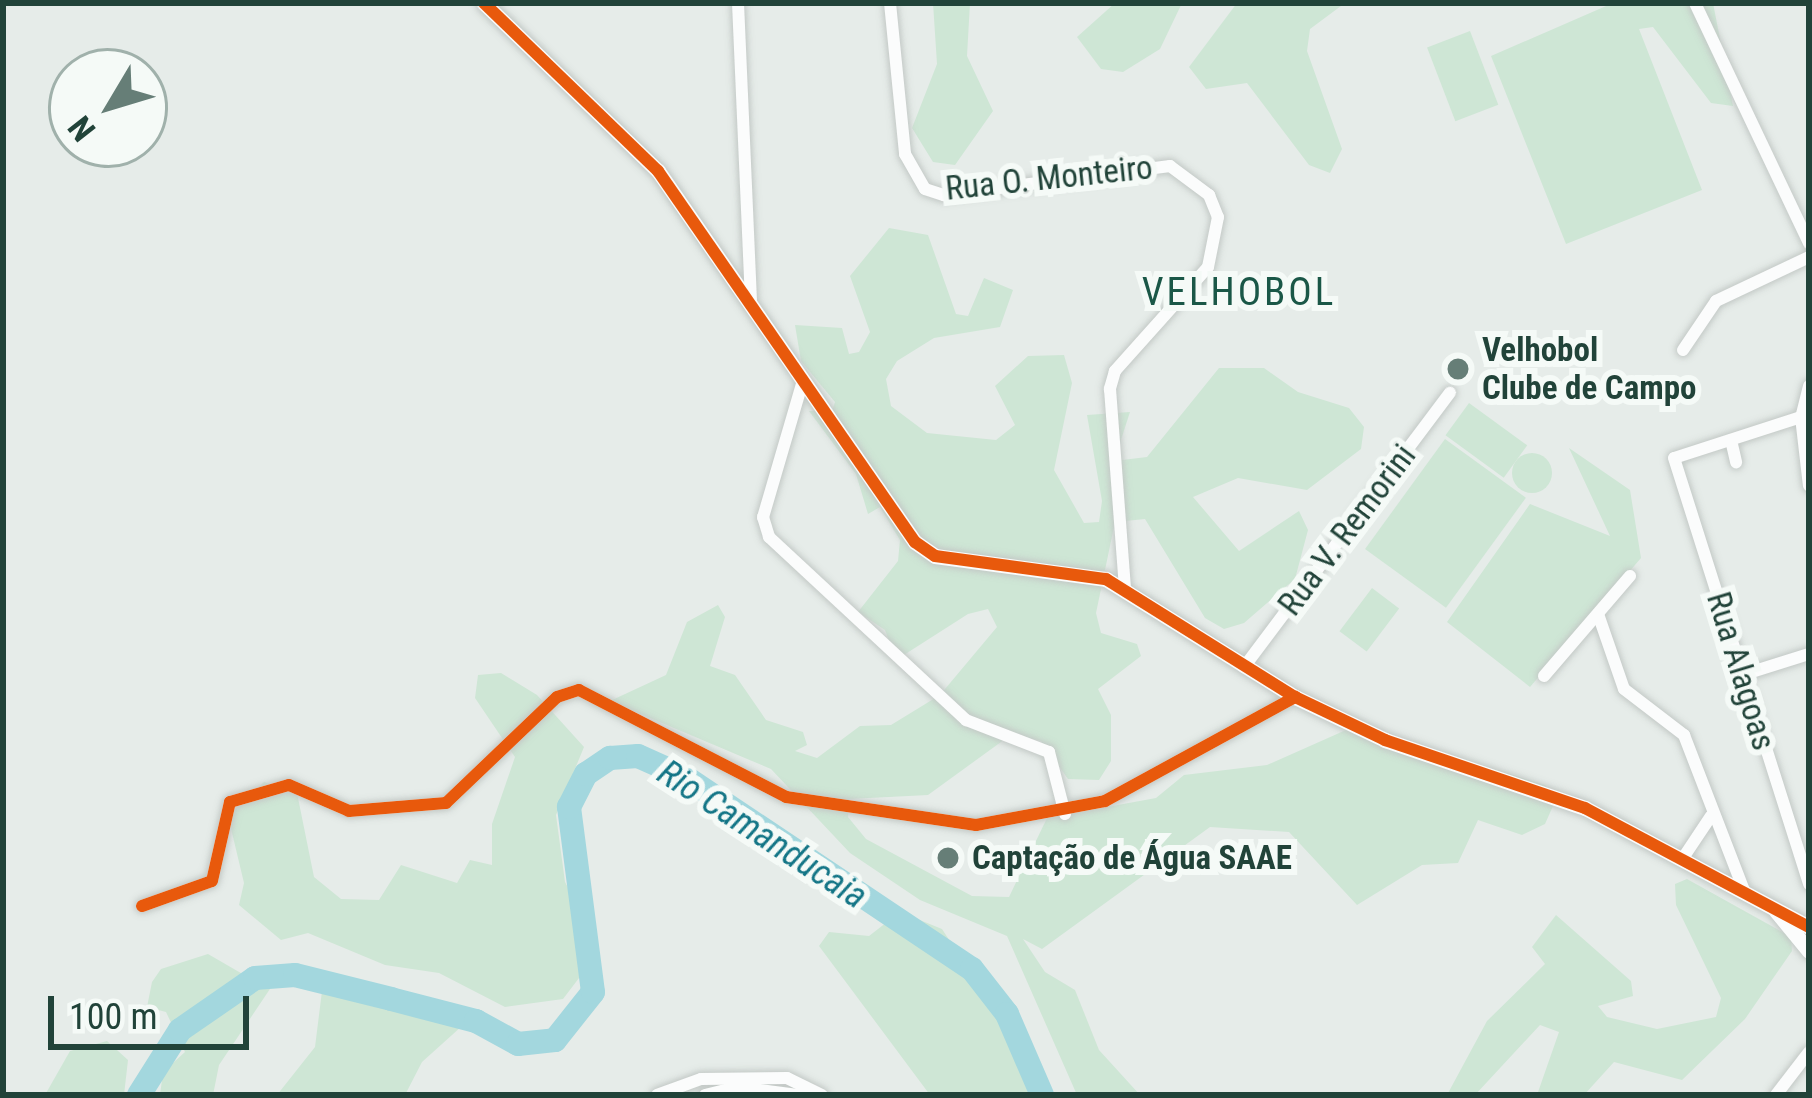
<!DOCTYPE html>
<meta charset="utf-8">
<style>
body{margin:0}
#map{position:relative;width:1812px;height:1098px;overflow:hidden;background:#e6ece9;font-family:"Roboto Condensed",sans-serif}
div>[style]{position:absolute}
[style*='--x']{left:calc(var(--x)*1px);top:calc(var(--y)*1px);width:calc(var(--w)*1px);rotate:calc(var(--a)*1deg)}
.green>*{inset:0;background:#cee6d5;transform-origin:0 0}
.round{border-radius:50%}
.river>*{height:24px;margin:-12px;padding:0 12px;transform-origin:12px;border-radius:12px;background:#a3d7de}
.roads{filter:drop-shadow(0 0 3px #c3c9c6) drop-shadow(0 0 3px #c3c9c6)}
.minor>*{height:12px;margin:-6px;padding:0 6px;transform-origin:6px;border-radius:6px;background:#fbfcfc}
.tertiary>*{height:15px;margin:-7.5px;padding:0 7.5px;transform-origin:7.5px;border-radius:7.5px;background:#fbfcfc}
.cycleway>*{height:12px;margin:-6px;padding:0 6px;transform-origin:6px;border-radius:6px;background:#e8590c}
.dots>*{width:33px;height:33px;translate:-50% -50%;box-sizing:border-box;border:6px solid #f5faf7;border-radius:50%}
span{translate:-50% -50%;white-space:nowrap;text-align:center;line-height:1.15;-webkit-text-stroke:12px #f5faf7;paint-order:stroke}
.street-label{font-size:33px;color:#214339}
.poi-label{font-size:33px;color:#214339;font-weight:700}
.left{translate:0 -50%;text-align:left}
.water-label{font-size:36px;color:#137586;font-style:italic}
.quarter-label{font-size:39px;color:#1a5747;letter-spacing:3px}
.frame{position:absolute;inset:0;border:6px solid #214339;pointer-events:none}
.north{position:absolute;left:48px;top:48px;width:120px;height:120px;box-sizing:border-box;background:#f5faf7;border:3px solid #a0b1ab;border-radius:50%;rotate:232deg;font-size:33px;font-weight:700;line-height:48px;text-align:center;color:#214339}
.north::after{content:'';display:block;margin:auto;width:42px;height:54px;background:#667e77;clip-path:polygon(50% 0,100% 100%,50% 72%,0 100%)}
.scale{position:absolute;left:48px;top:996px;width:201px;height:54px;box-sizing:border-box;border:6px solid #214339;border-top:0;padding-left:15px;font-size:36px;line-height:42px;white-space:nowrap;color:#214339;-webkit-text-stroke:9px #f5faf7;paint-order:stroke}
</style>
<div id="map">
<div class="green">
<div style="clip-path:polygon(933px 3px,970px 3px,967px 56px,993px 111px,955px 165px,933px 162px,912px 128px,937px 64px)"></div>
<div style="clip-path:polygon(1115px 3px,1182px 3px,1160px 49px,1123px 72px,1101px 69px,1077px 37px)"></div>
<div style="clip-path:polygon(1237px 3px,1345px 3px,1310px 29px,1307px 51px,1342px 149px,1330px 173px,1309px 165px,1247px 83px,1206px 89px,1189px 67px)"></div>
<div style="clip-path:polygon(1613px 3px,1713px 3px,1733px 106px,1711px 103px,1653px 27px,1639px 29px,1702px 190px,1566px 244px,1491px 56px)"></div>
<div style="left:1470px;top:31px;width:79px;height:46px;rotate:69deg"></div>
<div style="clip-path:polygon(889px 228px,928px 235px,956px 314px,968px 316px,984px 278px,1013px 290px,1000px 327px,934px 338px,897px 361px,886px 379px,891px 406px,927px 433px,996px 440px,1015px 425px,995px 386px,1028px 356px,1064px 355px,1072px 383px,1054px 470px,1084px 523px,1099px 522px,1102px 501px,1087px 415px,1130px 412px,1114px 461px,1147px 457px,1219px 368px,1264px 368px,1298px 392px,1349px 408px,1364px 427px,1361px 449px,1307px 490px,1238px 478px,1193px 497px,1239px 551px,1299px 511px,1308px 530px,1295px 579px,1244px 623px,1224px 629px,1205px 618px,1145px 519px,1115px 522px,1096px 613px,1101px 633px,1137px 644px,1141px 656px,1098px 689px,1111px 715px,1111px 761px,1099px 780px,1068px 779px,1041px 741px,1012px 734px,928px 795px,849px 799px,848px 817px,866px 839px,972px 896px,1009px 897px,1047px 818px,1156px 798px,1184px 775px,1267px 765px,1355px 726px,1545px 785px,1557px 797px,1545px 824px,1522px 835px,1478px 820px,1458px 863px,1422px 865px,1357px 905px,1289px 832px,1210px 827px,1042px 949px,1023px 939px,1045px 972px,1075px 990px,1099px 1050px,1140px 1095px,1077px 1095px,1007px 936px,920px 900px,850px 853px,771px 769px,610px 701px,666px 675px,687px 622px,718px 605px,725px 617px,710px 666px,735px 675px,766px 720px,803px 732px,807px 745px,795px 751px,817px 758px,860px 726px,891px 725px,940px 695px,997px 627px,988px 609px,968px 614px,896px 660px,885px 630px,858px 612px,898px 561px,900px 540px,880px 507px,868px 514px,856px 474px,809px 411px,832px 411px,835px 402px,801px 361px,795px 325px,842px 328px,849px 354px,859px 352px,870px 332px,850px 276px)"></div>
<div style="left:1469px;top:403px;width:72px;height:40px;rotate:36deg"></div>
<div style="left:1445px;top:439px;width:100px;height:136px;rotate:36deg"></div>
<div style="clip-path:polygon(1569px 448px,1630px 490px,1641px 558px,1530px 687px,1447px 622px,1530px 504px,1610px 536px)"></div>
<div class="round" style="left:1512px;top:453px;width:40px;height:40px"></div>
<div style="left:1372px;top:588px;width:34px;height:54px;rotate:37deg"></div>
<div style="clip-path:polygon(501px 673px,537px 695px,584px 747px,556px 815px,565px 882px,595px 939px,592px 961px,563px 999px,505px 1007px,439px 973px,385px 965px,308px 933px,281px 940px,239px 905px,244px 883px,228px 816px,264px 782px,297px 793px,314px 877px,341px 899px,379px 900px,401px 865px,457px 883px,470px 860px,492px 865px,492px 824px,515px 757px,475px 698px,478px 675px)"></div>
<div style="clip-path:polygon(1687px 879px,1791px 937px,1792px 951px,1745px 1019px,1682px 1080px,1614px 1062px,1584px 1095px,1537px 1095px,1559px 1032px,1540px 1025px,1475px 1095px,1447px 1095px,1487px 1021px,1545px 964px,1532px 947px,1556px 915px,1631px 981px,1633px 996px,1598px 1006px,1607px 1017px,1657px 1029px,1716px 1017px,1721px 998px,1676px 905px,1675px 884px)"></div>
<div style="clip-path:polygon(900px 912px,942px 929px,999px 1016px,1024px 1027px,1031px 1095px,930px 1095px,819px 946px,829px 932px,869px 936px)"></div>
<div style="clip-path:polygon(208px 954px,246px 976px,280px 974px,219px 1065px,213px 1095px,160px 1095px,163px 1072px,185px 1052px,166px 1012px,147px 1007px,152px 982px,161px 969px)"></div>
<div style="clip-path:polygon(324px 975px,453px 1012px,462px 1026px,422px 1062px,405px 1095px,277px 1095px,315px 1047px)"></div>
<div style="clip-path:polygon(107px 1041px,128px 1060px,124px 1095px,45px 1095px,70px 1051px)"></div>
</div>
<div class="river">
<div style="--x:139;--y:1095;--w:77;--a:-57.8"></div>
<div style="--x:180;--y:1030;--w:91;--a:-34.7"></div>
<div style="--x:255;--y:978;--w:40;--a:-4.3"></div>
<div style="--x:295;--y:975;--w:99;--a:14"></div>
<div style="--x:391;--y:999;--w:88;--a:14.5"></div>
<div style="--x:476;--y:1021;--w:48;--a:28.7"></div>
<div style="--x:518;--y:1044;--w:37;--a:-6"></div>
<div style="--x:555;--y:1040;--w:61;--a:-51.6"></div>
<div style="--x:593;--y:992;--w:187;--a:-97.4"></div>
<div style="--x:569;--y:807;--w:37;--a:-63"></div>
<div style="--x:586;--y:774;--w:29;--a:-34"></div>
<div style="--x:610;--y:758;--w:28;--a:-4"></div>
<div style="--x:638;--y:756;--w:51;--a:24.1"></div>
<div style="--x:685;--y:777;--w:345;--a:33.8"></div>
<div style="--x:972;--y:969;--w:57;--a:52.1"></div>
<div style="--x:1007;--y:1014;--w:88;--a:66.6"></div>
</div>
<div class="roads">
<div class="minor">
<div style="--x:738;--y:3;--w:301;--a:87.5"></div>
<div style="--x:890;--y:3;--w:152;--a:84.3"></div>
<div style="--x:905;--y:154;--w:40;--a:60.3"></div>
<div style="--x:925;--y:189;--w:20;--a:18"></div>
<div style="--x:944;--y:195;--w:228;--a:-7.3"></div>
<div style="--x:1170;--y:166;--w:49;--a:36.6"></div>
<div style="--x:1209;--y:195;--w:24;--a:68"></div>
<div style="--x:1218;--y:217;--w:51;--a:101.3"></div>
<div style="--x:1208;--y:267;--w:140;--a:131.8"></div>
<div style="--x:1115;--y:371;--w:19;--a:106"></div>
<div style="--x:1110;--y:389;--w:201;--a:85.7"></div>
<div style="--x:1695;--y:3;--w:266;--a:64.6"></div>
<div style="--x:1683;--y:350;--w:59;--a:-56"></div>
<div style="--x:1716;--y:301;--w:103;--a:-25.3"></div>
<div style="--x:802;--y:384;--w:139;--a:106.3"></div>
<div style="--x:763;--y:517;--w:21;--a:73"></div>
<div style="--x:769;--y:537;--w:269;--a:42.9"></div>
<div style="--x:966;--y:720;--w:89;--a:21.1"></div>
<div style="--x:1049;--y:752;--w:64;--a:75.5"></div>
<div style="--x:1809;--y:386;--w:32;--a:104"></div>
<div style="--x:1801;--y:417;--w:69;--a:83.4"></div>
<div style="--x:1801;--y:417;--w:133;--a:162.1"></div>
<div style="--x:1674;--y:458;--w:447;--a:72.4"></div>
<div style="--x:1731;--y:440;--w:23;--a:77"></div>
<div style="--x:1598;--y:614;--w:79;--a:70.9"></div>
<div style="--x:1624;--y:689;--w:76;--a:37.5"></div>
<div style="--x:1684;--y:735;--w:169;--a:68.9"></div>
<div style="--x:1244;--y:667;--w:343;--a:-53.1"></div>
<div style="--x:1742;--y:675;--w:70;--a:-17.4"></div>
<div style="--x:1544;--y:676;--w:132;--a:-49.3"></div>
<div style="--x:1685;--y:855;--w:47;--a:-56.3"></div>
<div style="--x:142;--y:906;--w:74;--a:-19.7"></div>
<div style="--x:212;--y:881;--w:81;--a:-77.2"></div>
<div style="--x:230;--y:802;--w:61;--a:-16.1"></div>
<div style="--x:289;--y:785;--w:65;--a:23.4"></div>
<div style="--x:349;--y:811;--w:97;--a:-4.7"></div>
<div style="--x:446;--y:803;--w:153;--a:-43.7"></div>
<div style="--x:557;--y:697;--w:23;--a:-18"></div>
<div style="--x:579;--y:690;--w:233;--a:27.3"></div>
<div style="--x:786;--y:797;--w:192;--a:8.4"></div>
<div style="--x:976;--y:825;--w:131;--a:-10.5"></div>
<div style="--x:1105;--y:801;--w:217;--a:-28.7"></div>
<div style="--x:657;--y:1095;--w:47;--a:-20"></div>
<div style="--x:701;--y:1079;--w:86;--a:-0.7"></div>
<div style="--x:787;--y:1078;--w:39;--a:26"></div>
<div style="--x:705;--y:1095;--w:33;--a:-14"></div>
<div style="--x:737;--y:1087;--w:61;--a:7.6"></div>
<div style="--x:1776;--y:1095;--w:54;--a:-52.5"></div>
</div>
<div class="tertiary">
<div style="--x:484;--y:3;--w:242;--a:44"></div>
<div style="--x:658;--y:171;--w:451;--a:55.3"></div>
<div style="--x:915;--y:542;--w:24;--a:35"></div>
<div style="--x:935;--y:556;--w:173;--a:7.7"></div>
<div style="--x:1106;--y:579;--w:223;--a:32"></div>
<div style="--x:1295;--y:697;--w:100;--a:25.5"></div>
<div style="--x:1385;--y:740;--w:211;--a:18.8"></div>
<div style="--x:1585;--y:808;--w:254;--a:28"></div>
<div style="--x:1776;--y:911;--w:52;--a:50.5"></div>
</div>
</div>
<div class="cycleway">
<div style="--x:484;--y:3;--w:242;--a:44"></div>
<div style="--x:658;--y:171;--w:451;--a:55.3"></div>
<div style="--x:915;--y:542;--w:24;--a:35"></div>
<div style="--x:935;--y:556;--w:173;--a:7.7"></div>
<div style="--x:1106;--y:579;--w:223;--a:32"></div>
<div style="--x:1295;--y:697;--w:100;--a:25.5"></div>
<div style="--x:1385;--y:740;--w:211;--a:18.8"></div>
<div style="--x:1585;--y:808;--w:254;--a:28"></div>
<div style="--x:142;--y:906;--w:74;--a:-19.7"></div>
<div style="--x:212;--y:881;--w:81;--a:-77.2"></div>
<div style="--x:230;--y:802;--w:61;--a:-16.1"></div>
<div style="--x:289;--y:785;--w:65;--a:23.4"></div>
<div style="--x:349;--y:811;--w:97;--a:-4.7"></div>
<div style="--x:446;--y:803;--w:153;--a:-43.7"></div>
<div style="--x:557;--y:697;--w:23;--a:-18"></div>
<div style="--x:579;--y:690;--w:233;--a:27.3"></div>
<div style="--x:786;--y:797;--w:192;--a:8.4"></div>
<div style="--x:976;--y:825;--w:131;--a:-10.5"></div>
<div style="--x:1105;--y:801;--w:217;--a:-28.7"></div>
</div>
<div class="dots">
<div style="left:1458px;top:369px;background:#667e77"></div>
<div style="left:948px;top:858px;background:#667e77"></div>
</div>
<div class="street-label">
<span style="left:1049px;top:178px;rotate:-6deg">Rua O. Monteiro</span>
<span style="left:1347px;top:530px;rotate:-53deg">Rua V. Remorini</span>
<span style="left:1741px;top:671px;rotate:73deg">Rua Alagoas</span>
</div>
<div class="poi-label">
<span class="left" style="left:1482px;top:369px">Velhobol<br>Clube de Campo</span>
<span class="left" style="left:972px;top:858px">Captação de Água SAAE</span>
</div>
<div class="water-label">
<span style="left:762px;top:835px;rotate:33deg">Rio Camanducaia</span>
</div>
<div class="quarter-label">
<span style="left:1239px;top:292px">VELHOBOL</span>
</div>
<div class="frame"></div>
<div class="north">N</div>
<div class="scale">100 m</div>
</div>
